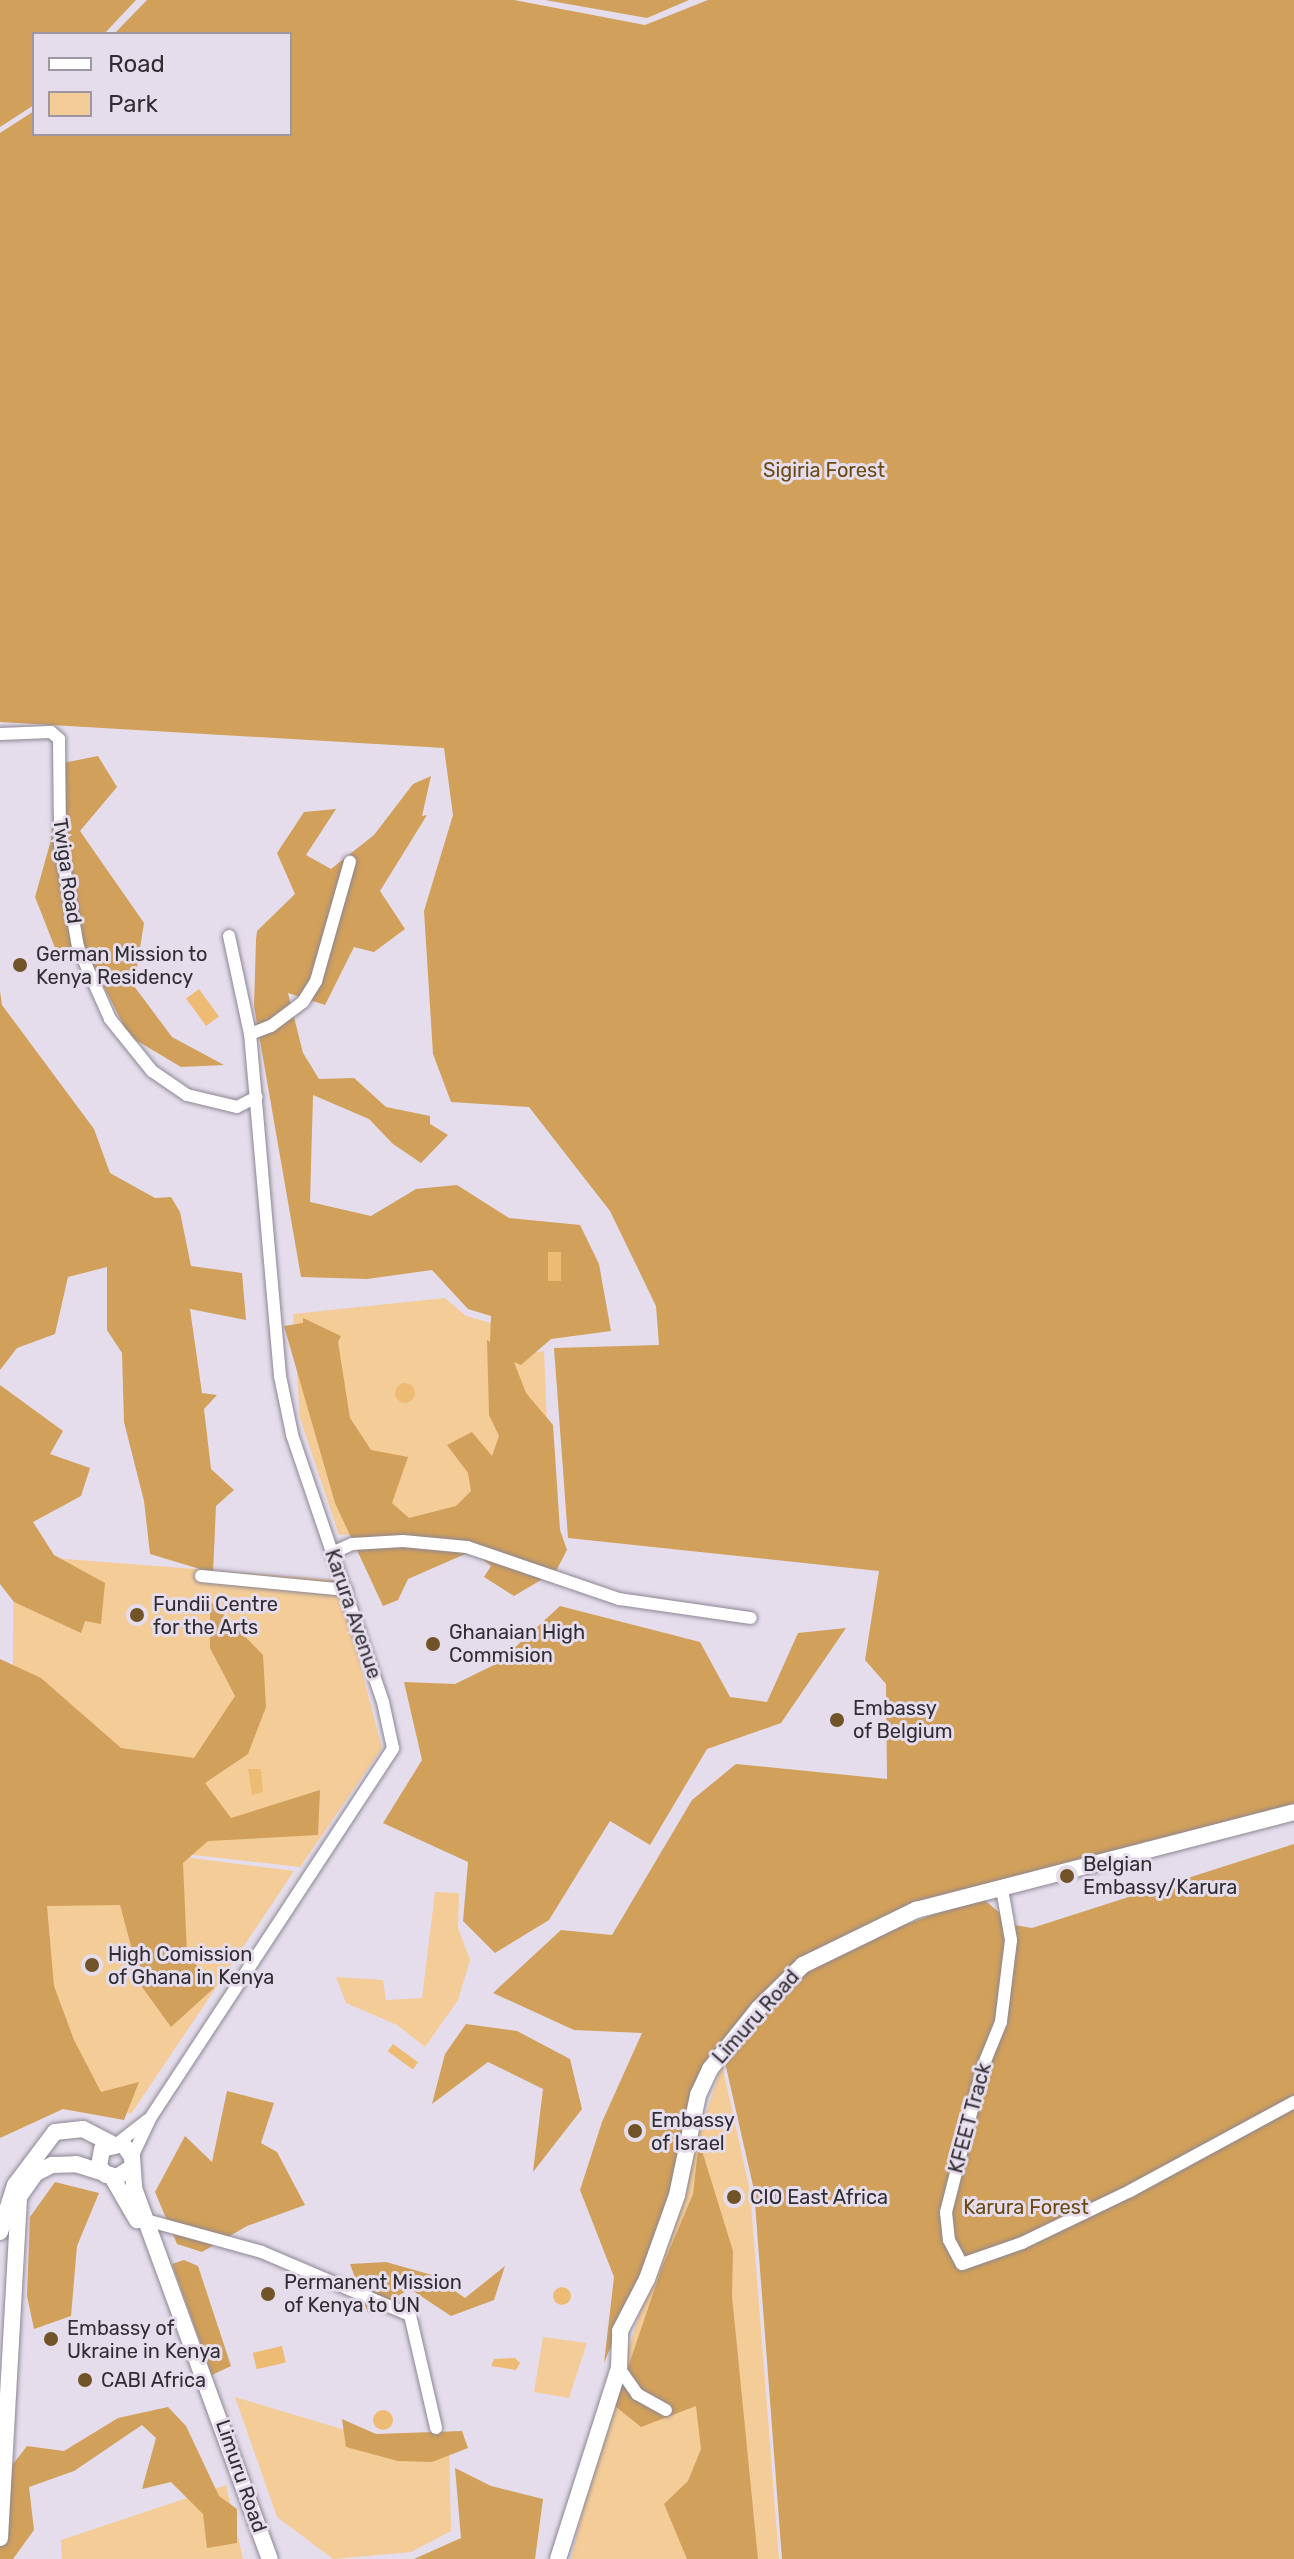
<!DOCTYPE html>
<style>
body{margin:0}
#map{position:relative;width:1294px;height:2559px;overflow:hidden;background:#e5ddec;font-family:Rubik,sans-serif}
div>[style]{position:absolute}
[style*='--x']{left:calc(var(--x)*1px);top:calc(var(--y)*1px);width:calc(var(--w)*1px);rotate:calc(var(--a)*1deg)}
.green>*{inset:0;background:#f4cc98}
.forest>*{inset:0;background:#d1a05a}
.water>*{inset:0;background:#eebb75;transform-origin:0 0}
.round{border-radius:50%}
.roads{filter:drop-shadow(0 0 2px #8d8693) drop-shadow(0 0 2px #8d8693)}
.minor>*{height:12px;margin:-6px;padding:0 6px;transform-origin:6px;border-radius:6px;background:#fff}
.major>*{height:16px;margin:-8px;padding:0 8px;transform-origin:8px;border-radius:8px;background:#fff}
.dots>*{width:22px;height:22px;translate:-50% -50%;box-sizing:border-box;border:4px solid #e5ddec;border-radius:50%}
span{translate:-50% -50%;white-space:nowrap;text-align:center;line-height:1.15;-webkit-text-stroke:6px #e5ddec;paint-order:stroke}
.park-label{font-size:20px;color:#6a4913}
.street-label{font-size:20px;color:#312e33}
.poi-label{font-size:20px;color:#312e33}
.left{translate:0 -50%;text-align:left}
.legend{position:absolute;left:32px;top:32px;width:260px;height:104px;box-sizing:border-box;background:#e5ddec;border:2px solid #9d97a2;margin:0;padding:10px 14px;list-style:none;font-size:24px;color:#312e33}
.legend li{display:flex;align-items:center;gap:16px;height:40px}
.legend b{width:40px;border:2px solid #9d97a2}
</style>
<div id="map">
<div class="green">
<div style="clip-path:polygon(445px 1298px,466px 1316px,498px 1325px,525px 1354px,544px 1351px,553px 1561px,427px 1530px,339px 1535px,300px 1418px,293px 1314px)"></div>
<div style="clip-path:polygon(14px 1555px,338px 1580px,382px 1748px,300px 1867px,13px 1835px,294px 1871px,131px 2114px,0 2054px,0 1846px,11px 1834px)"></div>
<div style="clip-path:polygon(435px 1892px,459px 1893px,458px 1928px,470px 1960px,458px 2000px,425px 2047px,397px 2025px,346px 2003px,336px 1977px,383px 1980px,386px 2000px,422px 1998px)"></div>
<div style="clip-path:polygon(722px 2065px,750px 2191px,779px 2559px,571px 2559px,603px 2425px)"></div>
<div style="clip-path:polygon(543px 2337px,587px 2343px,569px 2398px,534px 2392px)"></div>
<div style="clip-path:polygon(235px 2397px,385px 2442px,449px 2438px,451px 2531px,411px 2552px,333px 2559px,277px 2517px)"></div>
<div style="clip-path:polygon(226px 2485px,243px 2559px,62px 2559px,61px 2540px)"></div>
</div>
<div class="forest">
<div style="clip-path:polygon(0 0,136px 0,104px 34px,34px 34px,34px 105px,0 127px)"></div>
<div style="clip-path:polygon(147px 0,514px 0,645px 25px,708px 0,1294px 0,1294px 1813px,982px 1896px,894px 1923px,807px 1966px,869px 1937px,982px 1898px,1014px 1925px,1032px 1928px,1294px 1844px,1294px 2559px,782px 2559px,754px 2190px,724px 2058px,761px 2009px,796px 1976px,731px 2035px,686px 2127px,665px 2217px,604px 2363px,614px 2277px,580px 2190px,602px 2122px,642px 2033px,574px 2030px,493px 1993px,561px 1930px,612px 1935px,692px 1800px,736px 1764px,887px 1779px,886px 1684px,865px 1660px,879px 1571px,568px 1538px,554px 1348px,659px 1345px,656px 1306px,610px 1211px,529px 1107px,451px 1102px,433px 1054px,424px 911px,453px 815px,444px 748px,0 722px,0 133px,34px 111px,34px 134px,290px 134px,290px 34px,114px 34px)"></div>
<div style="clip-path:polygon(545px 0,689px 0,647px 18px)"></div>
<div style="clip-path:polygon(98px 756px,117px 787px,80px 831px,144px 923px,134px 986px,172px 1037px,224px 1065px,181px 1067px,129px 1036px,98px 975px,57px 953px,35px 897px,51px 840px,58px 764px)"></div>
<div style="clip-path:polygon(431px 776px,422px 816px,427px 815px,380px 891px,405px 929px,374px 952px,354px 947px,325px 1005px,288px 993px,303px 1053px,319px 1079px,354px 1078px,386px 1107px,430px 1116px,430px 1124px,448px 1135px,421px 1163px,393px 1144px,369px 1119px,313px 1095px,310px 1202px,371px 1216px,416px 1189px,457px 1185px,509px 1218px,580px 1225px,599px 1264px,611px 1331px,551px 1339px,521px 1365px,514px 1362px,526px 1393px,553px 1425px,560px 1530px,567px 1550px,556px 1571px,514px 1596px,484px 1577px,491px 1566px,472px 1551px,408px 1579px,398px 1600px,383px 1606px,335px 1503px,284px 1326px,303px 1323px,303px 1318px,341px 1336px,338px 1342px,350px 1418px,371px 1450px,408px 1457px,392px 1503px,409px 1518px,456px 1506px,471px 1491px,468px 1473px,447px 1445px,472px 1432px,492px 1456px,499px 1436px,489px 1415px,487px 1340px,490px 1342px,491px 1316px,468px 1309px,432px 1270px,367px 1279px,301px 1277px,254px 1006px,256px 940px,257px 931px,295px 894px,277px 853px,304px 812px,336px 809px,306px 855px,331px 869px,374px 835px,413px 784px)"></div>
<div style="clip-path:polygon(0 991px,2px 1005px,94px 1129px,110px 1173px,155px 1198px,171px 1197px,180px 1212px,191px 1266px,242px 1273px,246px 1320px,190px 1309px,202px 1393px,217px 1395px,204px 1409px,211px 1469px,234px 1490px,216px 1506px,213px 1573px,150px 1554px,144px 1501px,124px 1422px,122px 1353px,107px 1330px,107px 1267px,68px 1277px,55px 1334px,17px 1348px,0 1370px)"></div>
<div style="clip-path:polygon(0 1385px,63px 1431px,50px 1454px,90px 1468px,81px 1496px,33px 1522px,54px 1555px,105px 1583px,101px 1624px,85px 1621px,81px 1633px,14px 1602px,0 1584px)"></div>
<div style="clip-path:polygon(210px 1601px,263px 1655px,266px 1707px,248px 1754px,205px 1783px,231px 1818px,320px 1790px,318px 1835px,208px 1841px,183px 1863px,187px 1953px,214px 1988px,171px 2027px,142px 1987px,120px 1905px,47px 1906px,54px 1986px,74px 2040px,101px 2092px,139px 2082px,124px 2120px,63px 2109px,0 2138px,0 1659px,41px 1678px,121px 1748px,194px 1758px,235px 1696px,210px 1648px)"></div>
<div style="clip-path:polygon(560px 1606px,700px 1642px,730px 1697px,767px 1702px,798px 1633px,846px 1628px,781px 1723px,707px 1749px,650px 1845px,610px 1821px,549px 1920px,495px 1953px,463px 1921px,468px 1862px,383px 1823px,422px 1760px,404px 1682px,455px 1684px,498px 1663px)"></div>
<div style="clip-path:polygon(466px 2024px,517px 2031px,570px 2059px,582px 2109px,533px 2172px,543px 2089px,488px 2062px,432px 2104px,445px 2054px)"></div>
<div style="clip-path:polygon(227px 2091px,274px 2103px,261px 2143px,277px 2152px,305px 2205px,247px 2226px,202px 2252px,177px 2244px,155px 2192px,185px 2136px,212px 2162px)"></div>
<div style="clip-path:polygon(699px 2141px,733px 2251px,732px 2296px,758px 2559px,687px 2559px,664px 2504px,688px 2481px,701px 2449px,696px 2406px,641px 2427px,615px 2406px,661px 2270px,693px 2194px)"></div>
<div style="clip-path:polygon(55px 2182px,99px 2193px,77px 2246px,71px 2316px,34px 2329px,27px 2296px,30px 2217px)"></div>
<div style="clip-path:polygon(184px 2260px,198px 2266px,231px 2366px,212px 2375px,172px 2264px)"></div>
<div style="clip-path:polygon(386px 2262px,432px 2275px,465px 2298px,505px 2266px,494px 2300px,451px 2316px,410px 2289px,368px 2313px,350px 2264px)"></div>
<div style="clip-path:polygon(168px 2407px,186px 2426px,219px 2496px,237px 2509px,237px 2543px,207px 2548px,203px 2514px,171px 2482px,142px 2489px,156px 2438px,142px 2425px,74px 2471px,29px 2487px,34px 2530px,13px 2559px,0 2559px,0 2481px,27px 2446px,64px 2451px,118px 2418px)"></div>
<div style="clip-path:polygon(342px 2419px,376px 2434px,462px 2431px,468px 2448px,432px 2462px,398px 2461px,346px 2447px)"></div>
<div style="clip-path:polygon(455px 2468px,491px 2486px,543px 2499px,535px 2559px,414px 2559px,461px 2538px)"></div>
</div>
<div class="water">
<div style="left:199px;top:989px;width:34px;height:16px;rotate:54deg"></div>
<div style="left:548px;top:1252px;width:13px;height:29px"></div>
<div class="round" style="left:395px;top:1383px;width:20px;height:20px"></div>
<div style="clip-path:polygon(248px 1769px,261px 1769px,263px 1792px,252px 1795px)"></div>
<div style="left:393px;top:2044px;width:31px;height:9px;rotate:36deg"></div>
<div class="round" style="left:553px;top:2287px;width:18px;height:18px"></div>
<div style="left:282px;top:2346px;width:17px;height:30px;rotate:77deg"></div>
<div style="clip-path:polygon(515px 2358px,520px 2363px,516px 2370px,491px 2366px,494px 2359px)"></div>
<div class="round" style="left:373px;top:2410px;width:20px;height:20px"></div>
</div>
<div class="roads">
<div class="minor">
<div style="--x:0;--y:734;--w:51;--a:-2.2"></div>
<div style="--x:51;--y:732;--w:11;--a:41"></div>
<div style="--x:59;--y:739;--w:104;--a:89.4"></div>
<div style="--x:60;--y:843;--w:106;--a:80.2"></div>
<div style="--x:78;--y:947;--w:79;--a:66"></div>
<div style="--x:110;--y:1019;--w:67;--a:51.1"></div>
<div style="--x:152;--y:1071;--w:42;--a:34.4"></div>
<div style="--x:187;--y:1095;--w:51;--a:13.5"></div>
<div style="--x:237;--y:1107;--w:22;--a:-27"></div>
<div style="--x:229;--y:936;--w:100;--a:77.9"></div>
<div style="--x:332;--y:1553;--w:22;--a:-24"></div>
<div style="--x:352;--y:1544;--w:51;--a:-3.4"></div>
<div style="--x:403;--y:1541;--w:64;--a:5.4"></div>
<div style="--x:467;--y:1547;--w:161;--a:18.9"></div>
<div style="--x:619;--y:1599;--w:133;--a:8.2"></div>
<div style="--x:201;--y:1576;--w:146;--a:5.5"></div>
<div style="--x:1002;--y:1889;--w:52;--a:80"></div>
<div style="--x:1011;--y:1940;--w:83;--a:97"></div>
<div style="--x:1001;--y:2022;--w:48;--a:112.2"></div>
<div style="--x:983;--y:2066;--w:151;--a:104.2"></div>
<div style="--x:946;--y:2212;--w:28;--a:84"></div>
<div style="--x:949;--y:2240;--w:27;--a:62"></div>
<div style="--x:962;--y:2264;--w:64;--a:-19.3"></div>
<div style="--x:1022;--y:2243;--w:120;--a:-25.7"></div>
<div style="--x:1130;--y:2191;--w:187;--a:-28.5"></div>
<div style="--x:118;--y:2143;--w:37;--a:-38"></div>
<div style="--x:132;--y:2157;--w:44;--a:-64.6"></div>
<div style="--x:151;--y:2117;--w:441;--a:-56.7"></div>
<div style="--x:393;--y:1748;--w:47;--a:-102.3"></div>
<div style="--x:383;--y:1702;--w:283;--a:-108.8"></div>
<div style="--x:292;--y:1434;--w:59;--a:-101.7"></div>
<div style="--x:280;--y:1376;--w:343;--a:-95"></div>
<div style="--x:250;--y:1034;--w:22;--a:-21"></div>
<div style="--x:271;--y:1026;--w:40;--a:-37"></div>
<div style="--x:303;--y:1002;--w:25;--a:-58"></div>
<div style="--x:316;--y:981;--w:124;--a:-74.1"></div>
<div style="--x:146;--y:2220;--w:120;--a:15.4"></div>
<div style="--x:262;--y:2252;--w:161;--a:23.1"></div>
<div style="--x:410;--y:2315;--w:116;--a:77"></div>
<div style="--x:619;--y:2368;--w:32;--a:55"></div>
<div style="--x:637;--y:2394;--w:33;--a:29"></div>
</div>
<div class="major">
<div style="--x:106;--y:2175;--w:11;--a:-128"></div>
<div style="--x:99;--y:2166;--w:17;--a:-80"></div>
<div style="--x:102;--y:2149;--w:22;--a:-13"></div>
<div style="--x:123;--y:2144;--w:16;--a:55"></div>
<div style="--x:132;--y:2157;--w:31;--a:86"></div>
<div style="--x:134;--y:2188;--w:395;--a:69.9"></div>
<div style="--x:112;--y:2177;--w:50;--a:59.8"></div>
<div style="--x:0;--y:2232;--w:49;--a:-72.3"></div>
<div style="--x:15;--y:2185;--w:66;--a:-53"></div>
<div style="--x:55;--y:2132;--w:28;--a:-6"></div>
<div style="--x:83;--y:2129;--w:31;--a:27"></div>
<div style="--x:0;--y:2538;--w:342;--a:-86.8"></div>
<div style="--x:19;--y:2197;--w:29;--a:-55"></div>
<div style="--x:36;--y:2173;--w:18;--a:-27"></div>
<div style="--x:52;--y:2165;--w:24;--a:-2"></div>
<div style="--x:76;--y:2164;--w:43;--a:17.6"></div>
<div style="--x:117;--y:2177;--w:17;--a:-33"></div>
<div style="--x:558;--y:2559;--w:201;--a:-72.3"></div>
<div style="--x:619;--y:2368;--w:37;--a:-88"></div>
<div style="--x:620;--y:2331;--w:59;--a:-62.6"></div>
<div style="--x:647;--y:2279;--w:89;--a:-70.3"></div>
<div style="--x:677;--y:2195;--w:102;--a:-78.1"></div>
<div style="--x:698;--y:2095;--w:29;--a:-65"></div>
<div style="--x:710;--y:2069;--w:77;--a:-51.3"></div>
<div style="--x:758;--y:2009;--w:63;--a:-44.4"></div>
<div style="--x:803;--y:1965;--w:126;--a:-26"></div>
<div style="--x:916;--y:1910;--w:390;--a:-14.5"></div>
</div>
</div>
<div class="dots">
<div style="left:20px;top:965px;background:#715328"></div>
<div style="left:137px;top:1615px;background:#715328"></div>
<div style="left:433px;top:1644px;background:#715328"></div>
<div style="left:837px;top:1720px;background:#715328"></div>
<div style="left:1067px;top:1876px;background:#715328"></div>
<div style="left:92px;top:1965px;background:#715328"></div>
<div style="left:635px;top:2131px;background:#715328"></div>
<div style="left:734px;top:2197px;background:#715328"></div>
<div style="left:268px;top:2294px;background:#715328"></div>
<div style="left:51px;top:2339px;background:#715328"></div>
<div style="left:85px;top:2380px;background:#715328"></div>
</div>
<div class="park-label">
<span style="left:824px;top:470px">Sigiria Forest</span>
<span style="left:1026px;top:2207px">Karura Forest</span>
</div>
<div class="street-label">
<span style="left:67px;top:871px;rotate:82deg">Twiga Road</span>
<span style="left:353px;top:1614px;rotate:71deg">Karura Avenue</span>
<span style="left:756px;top:2017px;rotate:-48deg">Limuru Road</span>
<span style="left:970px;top:2118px;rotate:-75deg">KFEET Track</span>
<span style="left:241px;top:2476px;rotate:71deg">Limuru Road</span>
</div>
<div class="poi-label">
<span class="left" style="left:36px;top:966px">German Mission to<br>Kenya Residency</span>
<span class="left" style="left:153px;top:1616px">Fundii Centre<br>for the Arts</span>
<span class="left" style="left:449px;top:1644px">Ghanaian High<br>Commision</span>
<span class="left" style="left:853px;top:1720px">Embassy<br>of Belgium</span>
<span class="left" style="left:1083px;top:1876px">Belgian<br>Embassy/Karura</span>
<span class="left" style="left:108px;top:1966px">High Comission<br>of Ghana in Kenya</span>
<span class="left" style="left:651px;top:2132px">Embassy<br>of Israel</span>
<span class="left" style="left:750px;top:2197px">CIO East Africa</span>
<span class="left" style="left:284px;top:2294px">Permanent Mission<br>of Kenya to UN</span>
<span class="left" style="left:67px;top:2340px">Embassy of<br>Ukraine in Kenya</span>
<span class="left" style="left:101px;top:2380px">CABI Africa</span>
</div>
<ul class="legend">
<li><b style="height:10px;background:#fff"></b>Road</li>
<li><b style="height:22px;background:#f4cc98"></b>Park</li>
</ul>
</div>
